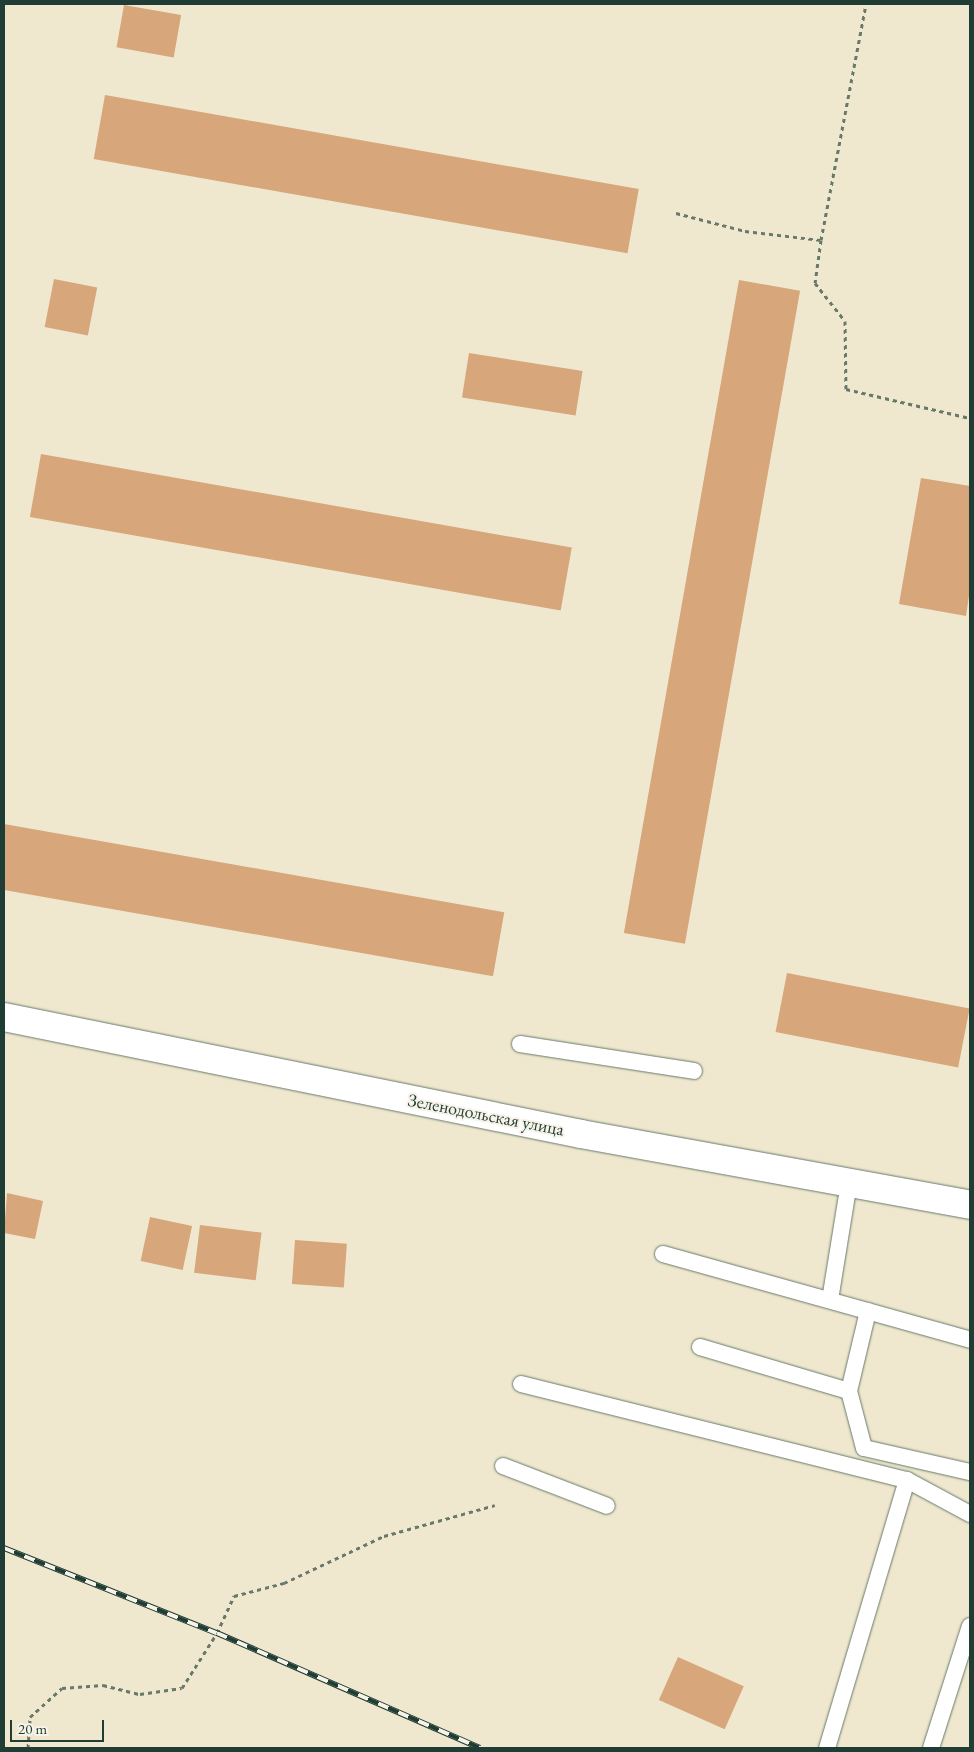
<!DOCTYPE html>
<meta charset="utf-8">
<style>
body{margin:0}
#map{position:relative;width:974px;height:1752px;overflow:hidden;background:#efe8cf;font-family:"EB Garamond",serif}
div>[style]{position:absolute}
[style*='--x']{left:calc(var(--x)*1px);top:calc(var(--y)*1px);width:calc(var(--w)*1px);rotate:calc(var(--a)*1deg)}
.building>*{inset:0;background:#d7a67b;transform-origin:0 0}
.path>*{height:3px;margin-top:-1.5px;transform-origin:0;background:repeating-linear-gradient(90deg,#68796a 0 4px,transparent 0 8px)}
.roads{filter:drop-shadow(0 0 1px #68796a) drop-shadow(0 0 1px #68796a)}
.lane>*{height:16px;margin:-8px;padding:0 8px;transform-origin:8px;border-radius:8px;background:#fff}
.secondary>*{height:28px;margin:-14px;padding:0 14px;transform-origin:14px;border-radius:14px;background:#fff}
.rail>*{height:5.5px;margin-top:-2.75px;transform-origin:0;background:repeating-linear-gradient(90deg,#f7f3e8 0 11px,#1f3d34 0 22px);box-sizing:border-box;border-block:1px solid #1f3d34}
span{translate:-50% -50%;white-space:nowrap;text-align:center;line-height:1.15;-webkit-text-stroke:4px #f7f3e8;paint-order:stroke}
.street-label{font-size:18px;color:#1f3d34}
.frame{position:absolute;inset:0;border:5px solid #1f3d34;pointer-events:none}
.scale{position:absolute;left:10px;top:1720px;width:94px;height:22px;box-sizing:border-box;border:2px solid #1f3d34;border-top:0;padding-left:6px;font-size:15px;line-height:18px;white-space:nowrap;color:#1f3d34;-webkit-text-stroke:4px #f7f3e8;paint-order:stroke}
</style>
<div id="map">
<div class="building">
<div style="left:124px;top:5px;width:58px;height:43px;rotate:10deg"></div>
<div style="left:105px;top:95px;width:542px;height:65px;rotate:10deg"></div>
<div style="left:54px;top:279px;width:44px;height:49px;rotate:11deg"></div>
<div style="left:739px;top:280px;width:62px;height:663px;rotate:10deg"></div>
<div style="left:469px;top:353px;width:115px;height:45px;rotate:9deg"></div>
<div style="left:41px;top:454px;width:539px;height:64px;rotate:10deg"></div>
<div style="clip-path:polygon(921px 478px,970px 486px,970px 589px,966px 616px,899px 604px)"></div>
<div style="left:4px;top:824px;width:508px;height:65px;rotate:10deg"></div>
<div style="left:787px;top:973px;width:186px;height:60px;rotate:11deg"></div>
<div style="clip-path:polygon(7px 1193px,43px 1201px,35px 1239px,4px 1233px)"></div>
<div style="left:150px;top:1217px;width:43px;height:45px;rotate:12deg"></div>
<div style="left:200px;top:1225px;width:62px;height:48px;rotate:7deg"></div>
<div style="left:295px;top:1240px;width:52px;height:44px;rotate:4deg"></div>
<div style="left:678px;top:1657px;width:72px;height:47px;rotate:24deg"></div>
</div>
<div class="path">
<div style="--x:676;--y:213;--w:71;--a:14.6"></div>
<div style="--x:745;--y:231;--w:77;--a:6.8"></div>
<div style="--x:821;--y:240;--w:43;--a:97.9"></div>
<div style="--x:815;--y:283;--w:48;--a:51.7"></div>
<div style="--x:845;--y:321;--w:68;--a:89.2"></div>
<div style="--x:846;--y:389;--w:127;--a:13.2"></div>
<div style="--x:821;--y:240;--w:240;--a:-79.2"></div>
<div style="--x:28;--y:1748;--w:31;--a:-86"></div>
<div style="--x:30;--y:1717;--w:43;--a:-42.2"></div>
<div style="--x:62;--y:1688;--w:41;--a:-4.2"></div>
<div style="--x:103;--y:1685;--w:38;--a:14"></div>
<div style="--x:140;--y:1694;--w:42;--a:-8.1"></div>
<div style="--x:182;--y:1688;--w:65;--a:-57.5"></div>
<div style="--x:217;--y:1633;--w:41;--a:-65.3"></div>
<div style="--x:234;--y:1596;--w:52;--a:-14.6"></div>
<div style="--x:284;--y:1583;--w:110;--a:-25.2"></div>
<div style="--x:384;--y:1536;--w:115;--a:-15.6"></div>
</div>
<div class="roads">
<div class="lane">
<div style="--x:520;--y:1044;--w:176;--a:8.8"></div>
<div style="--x:663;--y:1254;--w:319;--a:15.6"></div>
<div style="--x:830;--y:1300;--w:119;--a:-80.8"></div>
<div style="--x:700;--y:1347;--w:155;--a:16.5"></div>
<div style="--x:849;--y:1391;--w:59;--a:75.3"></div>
<div style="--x:864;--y:1448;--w:109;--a:12.8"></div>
<div style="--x:521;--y:1384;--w:398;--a:14"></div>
<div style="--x:907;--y:1480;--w:280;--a:106.6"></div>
<div style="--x:849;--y:1391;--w:82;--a:-76.6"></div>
<div style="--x:503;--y:1466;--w:111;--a:21"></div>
<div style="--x:907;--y:1480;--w:72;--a:28.4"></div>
<div style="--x:931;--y:1748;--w:128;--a:-72.3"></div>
</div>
<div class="secondary">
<div style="--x:4;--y:1017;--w:589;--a:11.46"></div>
<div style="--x:581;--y:1134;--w:395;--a:10.3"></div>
</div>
</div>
<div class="rail">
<div style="--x:4;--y:1548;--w:229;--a:21.8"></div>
<div style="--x:217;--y:1633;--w:287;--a:23.6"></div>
</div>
<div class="street-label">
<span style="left:486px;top:1115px;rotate:11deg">Зеленодольская улица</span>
</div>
<div class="frame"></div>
<div class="scale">20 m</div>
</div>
